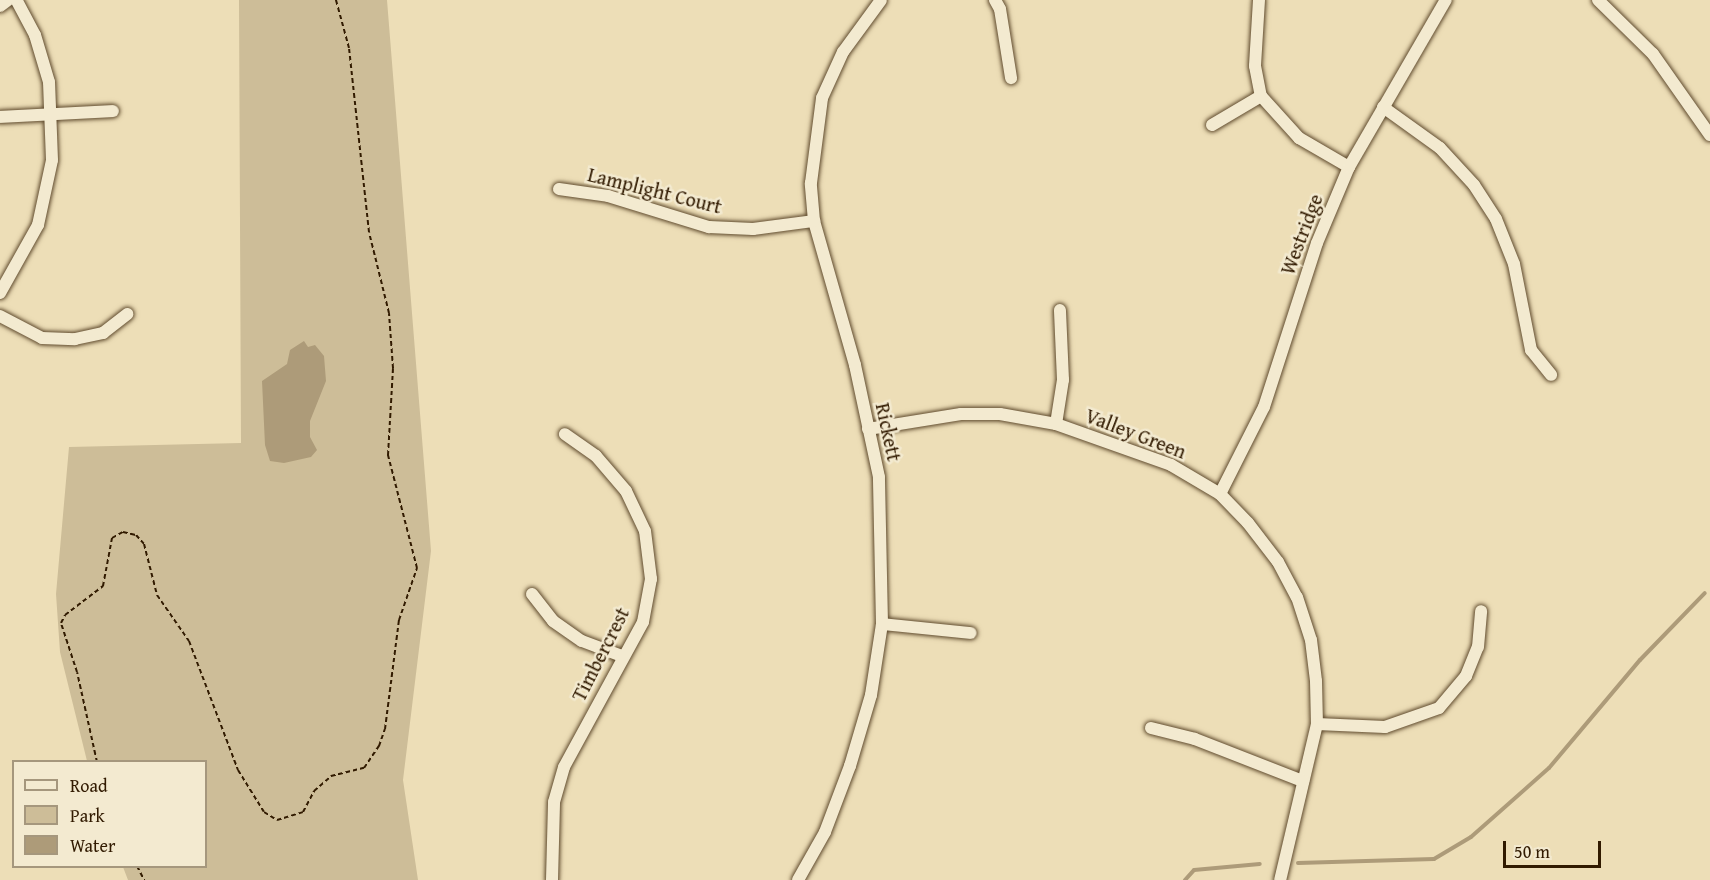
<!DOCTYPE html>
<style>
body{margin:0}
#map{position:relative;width:1710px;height:880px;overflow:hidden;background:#eddeb7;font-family:"Gentium Book Plus",serif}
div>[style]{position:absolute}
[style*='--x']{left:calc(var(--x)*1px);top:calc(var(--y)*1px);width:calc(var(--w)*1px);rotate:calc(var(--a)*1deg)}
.green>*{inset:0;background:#cdbd98}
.water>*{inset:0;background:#ad9b79}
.stream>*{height:4px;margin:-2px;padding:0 2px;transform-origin:2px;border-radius:2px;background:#ad9b79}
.path>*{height:2px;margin-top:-1px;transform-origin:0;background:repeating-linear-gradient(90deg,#311a00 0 4.5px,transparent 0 7.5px)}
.roads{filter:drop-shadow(0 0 2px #604b2e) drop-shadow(0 0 2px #604b2e)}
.street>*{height:12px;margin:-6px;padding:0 6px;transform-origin:6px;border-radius:6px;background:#f3ead0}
span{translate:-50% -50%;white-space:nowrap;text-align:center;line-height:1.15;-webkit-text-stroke:5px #f3ead0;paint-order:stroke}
.street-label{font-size:20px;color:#311a00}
.legend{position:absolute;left:12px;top:760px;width:195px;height:108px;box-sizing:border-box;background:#f3ead0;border:2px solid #a5977d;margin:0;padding:8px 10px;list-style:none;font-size:18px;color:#311a00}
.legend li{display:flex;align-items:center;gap:12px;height:30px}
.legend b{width:30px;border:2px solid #a5977d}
.scale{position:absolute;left:1503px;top:841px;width:98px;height:27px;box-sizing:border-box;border:3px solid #311a00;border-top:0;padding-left:8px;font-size:18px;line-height:21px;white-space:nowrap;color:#311a00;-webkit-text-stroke:4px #f3ead0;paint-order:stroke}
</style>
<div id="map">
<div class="green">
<div style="clip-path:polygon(239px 0,387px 0,431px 551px,403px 780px,418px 880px,128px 880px,123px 867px,206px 866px,206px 762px,87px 761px,60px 652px,56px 594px,69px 447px,241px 443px)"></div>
</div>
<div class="water">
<div style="clip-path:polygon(304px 341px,308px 347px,315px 345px,324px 356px,326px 381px,310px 421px,310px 437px,317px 450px,311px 457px,284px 463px,270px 461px,265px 445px,262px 381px,287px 364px,290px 350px)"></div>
</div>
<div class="stream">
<div style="--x:1298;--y:863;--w:136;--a:-1.7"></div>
<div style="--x:1434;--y:859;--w:43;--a:-30.7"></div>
<div style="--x:1471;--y:837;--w:104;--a:-41.5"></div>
<div style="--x:1549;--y:768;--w:141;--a:-49.9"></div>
<div style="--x:1640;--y:660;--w:93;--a:-45.9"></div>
<div style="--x:1185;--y:880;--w:13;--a:-48"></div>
<div style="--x:1194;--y:870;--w:66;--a:-5.2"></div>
</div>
<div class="path">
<div style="--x:97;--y:762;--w:92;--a:-102.5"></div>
<div style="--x:77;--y:672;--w:52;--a:-108.1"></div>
<div style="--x:61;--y:623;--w:9;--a:-63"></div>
<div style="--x:65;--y:615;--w:48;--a:-37.3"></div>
<div style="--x:103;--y:586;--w:49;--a:-79.4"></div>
<div style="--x:112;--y:538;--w:13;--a:-29"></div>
<div style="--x:123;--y:532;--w:13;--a:13"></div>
<div style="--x:136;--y:535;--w:12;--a:48"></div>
<div style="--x:144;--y:544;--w:53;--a:75.7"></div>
<div style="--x:157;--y:595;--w:56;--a:55.2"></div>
<div style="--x:189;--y:641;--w:138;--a:69.2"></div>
<div style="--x:238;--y:770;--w:49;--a:58.2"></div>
<div style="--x:264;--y:812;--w:15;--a:32"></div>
<div style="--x:277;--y:820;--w:27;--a:-17"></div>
<div style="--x:303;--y:812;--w:24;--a:-62"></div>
<div style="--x:314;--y:791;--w:23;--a:-41"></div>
<div style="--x:331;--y:776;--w:34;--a:-14"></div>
<div style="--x:364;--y:768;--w:27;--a:-56"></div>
<div style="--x:379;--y:746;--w:18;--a:-71"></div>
<div style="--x:385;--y:729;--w:110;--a:-82.7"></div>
<div style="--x:399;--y:620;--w:55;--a:-70.9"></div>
<div style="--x:417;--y:568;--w:117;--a:-104.4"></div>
<div style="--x:388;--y:455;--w:87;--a:-86.7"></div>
<div style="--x:393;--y:368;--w:55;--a:-94.2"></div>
<div style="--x:389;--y:313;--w:83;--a:-103.9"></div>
<div style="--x:369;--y:232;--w:185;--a:-96.2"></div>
<div style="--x:349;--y:48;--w:50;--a:-105.2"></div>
<div style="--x:137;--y:866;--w:16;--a:63"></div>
</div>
<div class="roads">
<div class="street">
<div style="--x:995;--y:0;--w:10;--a:61"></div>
<div style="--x:1000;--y:9;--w:70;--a:80.9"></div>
<div style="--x:1259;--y:0;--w:66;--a:93.5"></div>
<div style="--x:1255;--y:66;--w:31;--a:79"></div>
<div style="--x:1261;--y:96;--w:57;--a:47.9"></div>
<div style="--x:1299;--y:138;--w:58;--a:30.1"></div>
<div style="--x:1598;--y:0;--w:77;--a:44.5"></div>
<div style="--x:1653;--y:54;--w:99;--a:54.9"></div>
<div style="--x:0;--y:6;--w:10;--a:-37"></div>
<div style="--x:1383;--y:107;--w:70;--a:35.7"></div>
<div style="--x:1440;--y:148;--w:50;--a:47.4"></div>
<div style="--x:1474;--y:185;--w:40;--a:57.1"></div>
<div style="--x:1496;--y:219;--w:48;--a:68.2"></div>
<div style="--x:1514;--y:264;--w:88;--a:78.8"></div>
<div style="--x:1531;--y:350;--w:32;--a:51"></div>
<div style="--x:0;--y:117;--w:113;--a:-3"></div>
<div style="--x:1212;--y:125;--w:57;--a:-30.6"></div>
<div style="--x:559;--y:189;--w:49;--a:8.1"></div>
<div style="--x:608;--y:196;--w:106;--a:17.1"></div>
<div style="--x:709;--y:227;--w:44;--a:2.6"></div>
<div style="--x:753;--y:229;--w:62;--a:-7.5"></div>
<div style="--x:0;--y:293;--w:78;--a:-60.8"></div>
<div style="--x:38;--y:225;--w:66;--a:-77.8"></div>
<div style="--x:52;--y:160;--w:78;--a:-92.2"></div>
<div style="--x:49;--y:82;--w:49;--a:-106.6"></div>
<div style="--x:35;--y:35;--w:40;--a:-118"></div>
<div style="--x:0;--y:316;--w:47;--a:27.6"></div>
<div style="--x:42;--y:338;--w:33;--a:2"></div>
<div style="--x:75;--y:339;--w:29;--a:-12"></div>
<div style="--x:103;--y:333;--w:31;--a:-38"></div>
<div style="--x:1056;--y:424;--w:45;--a:-81"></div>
<div style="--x:1063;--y:380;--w:70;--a:-92.5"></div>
<div style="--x:868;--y:429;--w:94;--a:-9.2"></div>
<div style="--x:961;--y:414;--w:39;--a:0"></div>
<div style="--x:1000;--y:414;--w:57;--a:10.1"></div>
<div style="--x:1056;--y:424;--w:122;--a:19.6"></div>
<div style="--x:1171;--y:465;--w:57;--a:30.6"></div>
<div style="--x:1220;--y:494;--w:40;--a:46"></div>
<div style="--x:1248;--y:523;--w:49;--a:52.4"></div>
<div style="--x:1278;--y:562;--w:40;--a:62"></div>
<div style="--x:1297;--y:597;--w:45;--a:72"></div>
<div style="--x:1311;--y:640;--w:41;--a:83"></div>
<div style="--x:1316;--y:681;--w:43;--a:88.7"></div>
<div style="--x:1317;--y:724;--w:160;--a:103.3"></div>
<div style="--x:1220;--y:494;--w:97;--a:-63.2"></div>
<div style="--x:1264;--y:407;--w:172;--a:-72.1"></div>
<div style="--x:1317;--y:243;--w:82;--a:-67.2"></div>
<div style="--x:1349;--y:167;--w:193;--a:-59.9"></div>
<div style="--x:532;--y:594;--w:34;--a:52"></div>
<div style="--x:553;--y:621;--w:35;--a:35"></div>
<div style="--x:582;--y:641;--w:43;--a:20.6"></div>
<div style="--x:882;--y:624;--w:89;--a:5.8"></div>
<div style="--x:1317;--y:724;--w:68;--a:2.5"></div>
<div style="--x:1385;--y:727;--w:57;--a:-19.4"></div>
<div style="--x:1439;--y:708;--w:42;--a:-49.8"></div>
<div style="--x:1466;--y:676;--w:31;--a:-68"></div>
<div style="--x:1478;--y:647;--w:36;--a:-85"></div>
<div style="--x:1151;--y:728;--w:45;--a:14"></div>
<div style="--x:1195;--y:739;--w:116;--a:21.3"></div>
<div style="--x:552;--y:880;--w:78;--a:-88.5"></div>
<div style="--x:554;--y:802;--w:36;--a:-74"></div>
<div style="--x:564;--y:767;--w:165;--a:-61.4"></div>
<div style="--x:643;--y:622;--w:44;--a:-79.5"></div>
<div style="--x:651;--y:579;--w:48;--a:-97.1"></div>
<div style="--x:645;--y:531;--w:44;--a:-115.4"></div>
<div style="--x:626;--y:491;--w:46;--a:-130.6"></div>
<div style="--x:596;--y:456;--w:38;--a:-145"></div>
<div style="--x:798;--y:880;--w:55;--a:-60.6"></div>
<div style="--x:825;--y:832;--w:71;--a:-69.3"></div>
<div style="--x:850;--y:766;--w:74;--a:-73.5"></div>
<div style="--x:871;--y:695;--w:72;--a:-81.2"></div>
<div style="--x:882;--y:624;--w:147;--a:-91.2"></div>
<div style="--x:879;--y:477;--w:115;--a:-102.1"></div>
<div style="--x:855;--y:365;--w:150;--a:-105.9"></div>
<div style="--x:814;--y:221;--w:38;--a:-95"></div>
<div style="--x:811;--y:183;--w:86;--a:-82.6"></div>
<div style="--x:822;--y:98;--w:51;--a:-65.5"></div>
<div style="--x:843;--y:52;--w:64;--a:-53.8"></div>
</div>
</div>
<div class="street-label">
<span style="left:655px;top:190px;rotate:14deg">Lamplight Court</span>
<span style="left:1301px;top:234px;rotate:-69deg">Westridge</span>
<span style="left:889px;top:432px;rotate:78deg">Rickett</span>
<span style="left:1136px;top:433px;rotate:21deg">Valley Green</span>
<span style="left:600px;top:654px;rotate:-63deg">Timbercrest</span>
</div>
<ul class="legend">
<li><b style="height:8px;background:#f3ead0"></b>Road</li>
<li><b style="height:16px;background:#cdbd98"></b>Park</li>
<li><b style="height:16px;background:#ad9b79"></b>Water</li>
</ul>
<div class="scale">50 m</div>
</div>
